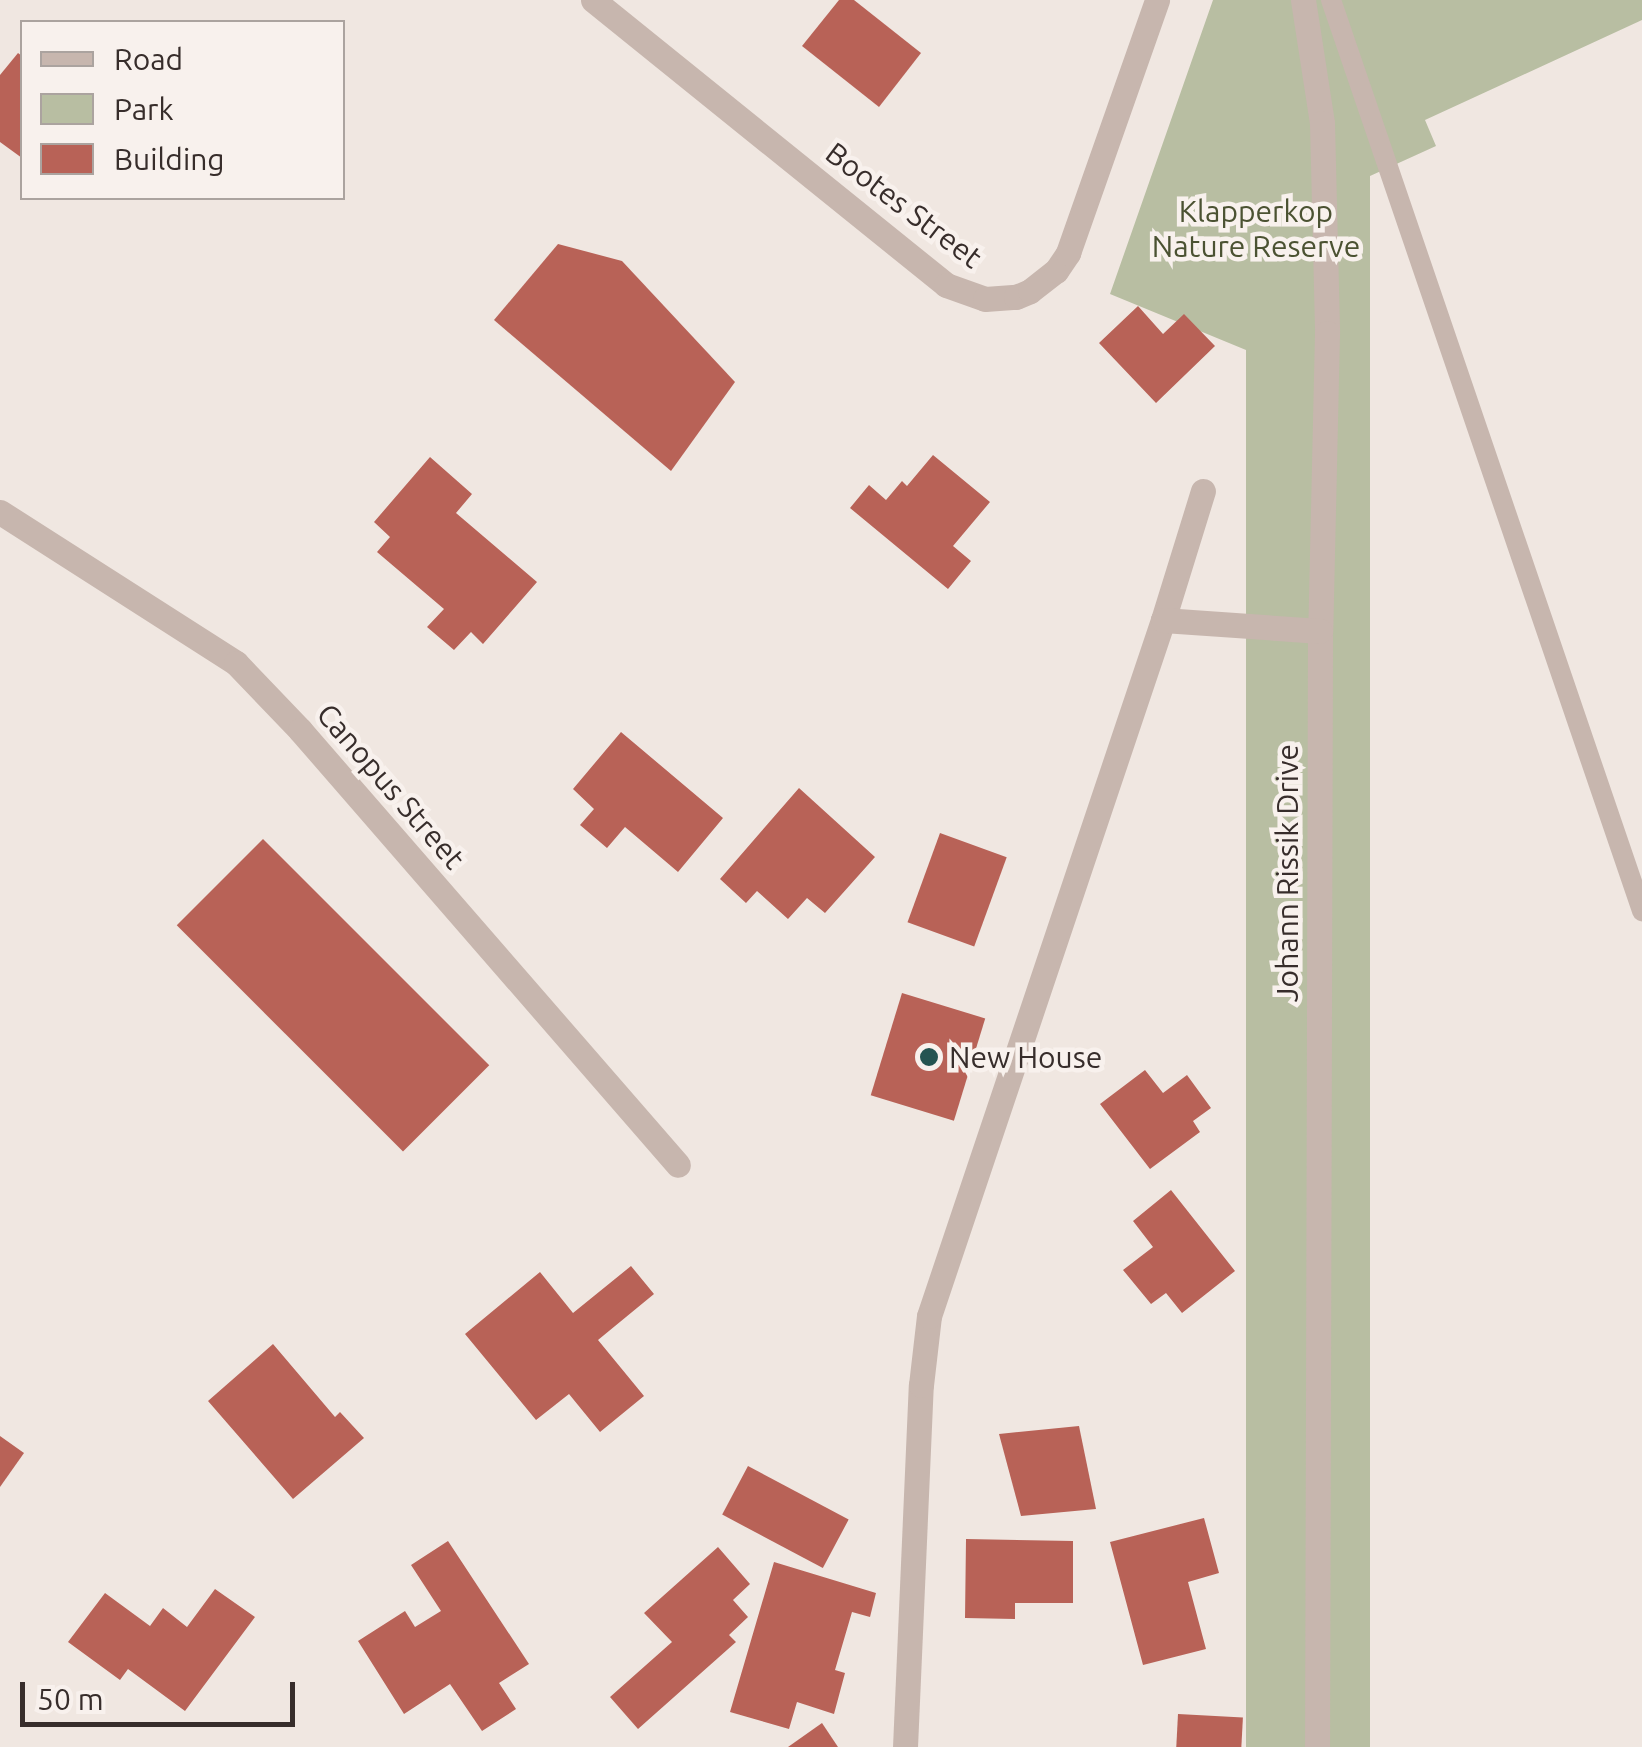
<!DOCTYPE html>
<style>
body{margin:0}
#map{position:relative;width:1642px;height:1747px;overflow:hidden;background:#f0e7e1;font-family:Ubuntu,sans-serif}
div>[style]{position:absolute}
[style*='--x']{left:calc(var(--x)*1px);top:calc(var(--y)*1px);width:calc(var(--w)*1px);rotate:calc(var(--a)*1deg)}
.green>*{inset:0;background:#b8bea2}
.building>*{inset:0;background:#b86257;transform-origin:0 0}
.service>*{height:20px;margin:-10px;padding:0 10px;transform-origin:10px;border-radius:10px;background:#c7b6ae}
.minor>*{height:25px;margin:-12.5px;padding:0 12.5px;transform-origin:12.5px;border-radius:12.5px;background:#c7b6ae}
.dots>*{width:28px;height:28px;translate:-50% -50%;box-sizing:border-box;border:5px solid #f8f1ed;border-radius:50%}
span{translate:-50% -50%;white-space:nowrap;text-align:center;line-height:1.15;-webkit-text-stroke:9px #f8f1ed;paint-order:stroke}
.street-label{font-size:30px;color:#372d2b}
.park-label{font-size:30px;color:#4b5232}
.poi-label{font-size:30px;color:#372d2b}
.left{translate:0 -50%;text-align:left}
.legend{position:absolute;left:20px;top:20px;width:325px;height:180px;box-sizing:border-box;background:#f8f1ed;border:2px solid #aba39f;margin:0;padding:12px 18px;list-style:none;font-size:30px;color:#372d2b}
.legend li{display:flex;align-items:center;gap:20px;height:50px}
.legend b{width:50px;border:2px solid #aba39f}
.scale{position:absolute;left:20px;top:1682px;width:275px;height:45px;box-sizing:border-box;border:5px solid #372d2b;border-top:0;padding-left:12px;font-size:30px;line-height:35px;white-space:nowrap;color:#372d2b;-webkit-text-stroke:8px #f8f1ed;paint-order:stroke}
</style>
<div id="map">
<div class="green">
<div style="clip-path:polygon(1213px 0,1642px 0,1642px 20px,1425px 120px,1436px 146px,1370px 176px,1370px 1747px,1246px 1747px,1246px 350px,1110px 294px)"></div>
</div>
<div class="building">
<div style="clip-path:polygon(839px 0,854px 0,921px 53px,879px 107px,802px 46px)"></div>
<div style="clip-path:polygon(18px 53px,22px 56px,22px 158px,0 142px,0 75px)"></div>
<div style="clip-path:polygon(558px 244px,622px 261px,735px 382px,671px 471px,494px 320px)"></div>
<div style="clip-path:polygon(1138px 306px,1163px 334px,1184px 314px,1215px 346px,1156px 403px,1099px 343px)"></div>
<div style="clip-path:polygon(933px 455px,990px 502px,953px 546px,971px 561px,948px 589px,850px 508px,869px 485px,886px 500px,902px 481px,907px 486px)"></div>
<div style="clip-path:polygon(430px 457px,472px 494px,456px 513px,537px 582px,483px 644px,471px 632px,454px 650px,427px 627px,444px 609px,377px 552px,390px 537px,374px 522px)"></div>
<div style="clip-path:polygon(621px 732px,723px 818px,678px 872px,625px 827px,607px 848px,580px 825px,594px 809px,573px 789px)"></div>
<div style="clip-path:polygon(799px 788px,875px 857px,825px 913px,807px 898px,788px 919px,757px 891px,746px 903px,720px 879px)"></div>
<div style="left:940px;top:833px;width:71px;height:95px;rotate:20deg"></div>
<div style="left:263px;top:839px;width:320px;height:122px;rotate:45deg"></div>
<div style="left:902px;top:993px;width:87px;height:107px;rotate:17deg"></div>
<div style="clip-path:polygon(1145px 1070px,1163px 1093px,1187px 1075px,1211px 1108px,1193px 1121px,1200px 1132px,1150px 1169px,1100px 1104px)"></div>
<div style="clip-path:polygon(1171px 1190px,1235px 1271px,1182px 1313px,1166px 1293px,1151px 1304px,1123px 1270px,1153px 1247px,1133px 1221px)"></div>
<div style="clip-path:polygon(631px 1266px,654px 1294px,598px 1340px,644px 1396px,600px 1432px,569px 1394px,536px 1420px,465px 1334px,540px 1272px,573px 1313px)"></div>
<div style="clip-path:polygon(273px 1344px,335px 1417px,340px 1412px,364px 1438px,293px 1499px,208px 1401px)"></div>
<div style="clip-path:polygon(1079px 1426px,1096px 1509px,1021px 1516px,999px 1434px)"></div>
<div style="clip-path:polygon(0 1436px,24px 1453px,0 1487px)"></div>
<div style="left:748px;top:1466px;width:114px;height:55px;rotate:28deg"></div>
<div style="clip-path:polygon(1204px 1518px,1219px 1573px,1188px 1582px,1206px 1649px,1143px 1665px,1110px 1542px)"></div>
<div style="clip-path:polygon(966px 1539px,1073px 1541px,1073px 1603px,1015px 1603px,1015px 1619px,965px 1618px)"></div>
<div style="clip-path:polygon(448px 1541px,529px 1664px,499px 1683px,516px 1709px,482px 1731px,450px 1684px,404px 1714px,358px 1641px,405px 1611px,415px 1627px,441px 1611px,411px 1565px)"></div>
<div style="clip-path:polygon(718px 1547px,750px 1584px,733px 1600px,748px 1617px,729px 1635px,736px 1642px,638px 1729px,610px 1697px,672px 1642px,644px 1613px)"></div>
<div style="clip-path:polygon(774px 1562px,876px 1593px,870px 1617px,852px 1612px,835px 1670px,845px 1673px,834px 1714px,797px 1702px,789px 1729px,730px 1712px)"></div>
<div style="clip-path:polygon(215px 1589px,255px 1617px,185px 1711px,128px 1669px,120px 1680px,68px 1642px,105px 1593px,150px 1626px,163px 1608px,187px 1627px)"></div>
<div style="left:1178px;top:1714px;width:65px;height:33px;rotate:3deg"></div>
<div style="clip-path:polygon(822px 1723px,838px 1747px,788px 1747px)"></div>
</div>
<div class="service">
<div style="--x:1331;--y:0;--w:963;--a:71.15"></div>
</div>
<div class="minor">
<div style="--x:593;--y:0;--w:454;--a:38.9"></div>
<div style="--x:946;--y:285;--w:41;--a:19.7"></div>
<div style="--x:985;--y:299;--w:31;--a:-4"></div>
<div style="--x:1016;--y:297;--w:15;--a:-23"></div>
<div style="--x:1030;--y:291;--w:33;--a:-38"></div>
<div style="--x:1056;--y:271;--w:22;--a:-56"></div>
<div style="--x:1068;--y:253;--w:268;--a:-70.6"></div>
<div style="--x:1303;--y:0;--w:124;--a:81.2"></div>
<div style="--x:1322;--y:123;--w:210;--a:88.6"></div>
<div style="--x:1327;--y:333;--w:298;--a:91.3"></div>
<div style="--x:1320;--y:631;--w:1116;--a:90.15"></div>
<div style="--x:0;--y:512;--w:280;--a:32.6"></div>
<div style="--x:236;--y:663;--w:93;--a:46.3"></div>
<div style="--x:300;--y:730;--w:576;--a:49.01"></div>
<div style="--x:1163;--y:620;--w:135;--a:-72.8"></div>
<div style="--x:905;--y:1747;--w:362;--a:-87.5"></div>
<div style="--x:921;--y:1385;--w:69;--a:-83.4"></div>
<div style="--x:929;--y:1316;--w:734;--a:-71.42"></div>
<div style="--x:1163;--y:620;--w:157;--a:4"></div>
</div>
<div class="dots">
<div style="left:929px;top:1057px;background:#255451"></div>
</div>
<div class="street-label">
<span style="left:904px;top:205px;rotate:37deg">Bootes Street</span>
<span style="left:391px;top:786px;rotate:49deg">Canopus Street</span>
<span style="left:1287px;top:873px;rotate:-90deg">Johann Rissik Drive</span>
</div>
<div class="park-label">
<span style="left:1256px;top:228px">Klapperkop<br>Nature Reserve</span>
</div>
<div class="poi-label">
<span class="left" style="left:949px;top:1057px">New House</span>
</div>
<ul class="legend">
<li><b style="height:12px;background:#c7b6ae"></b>Road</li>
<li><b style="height:28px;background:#b8bea2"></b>Park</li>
<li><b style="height:28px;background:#b86257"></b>Building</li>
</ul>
<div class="scale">50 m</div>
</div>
